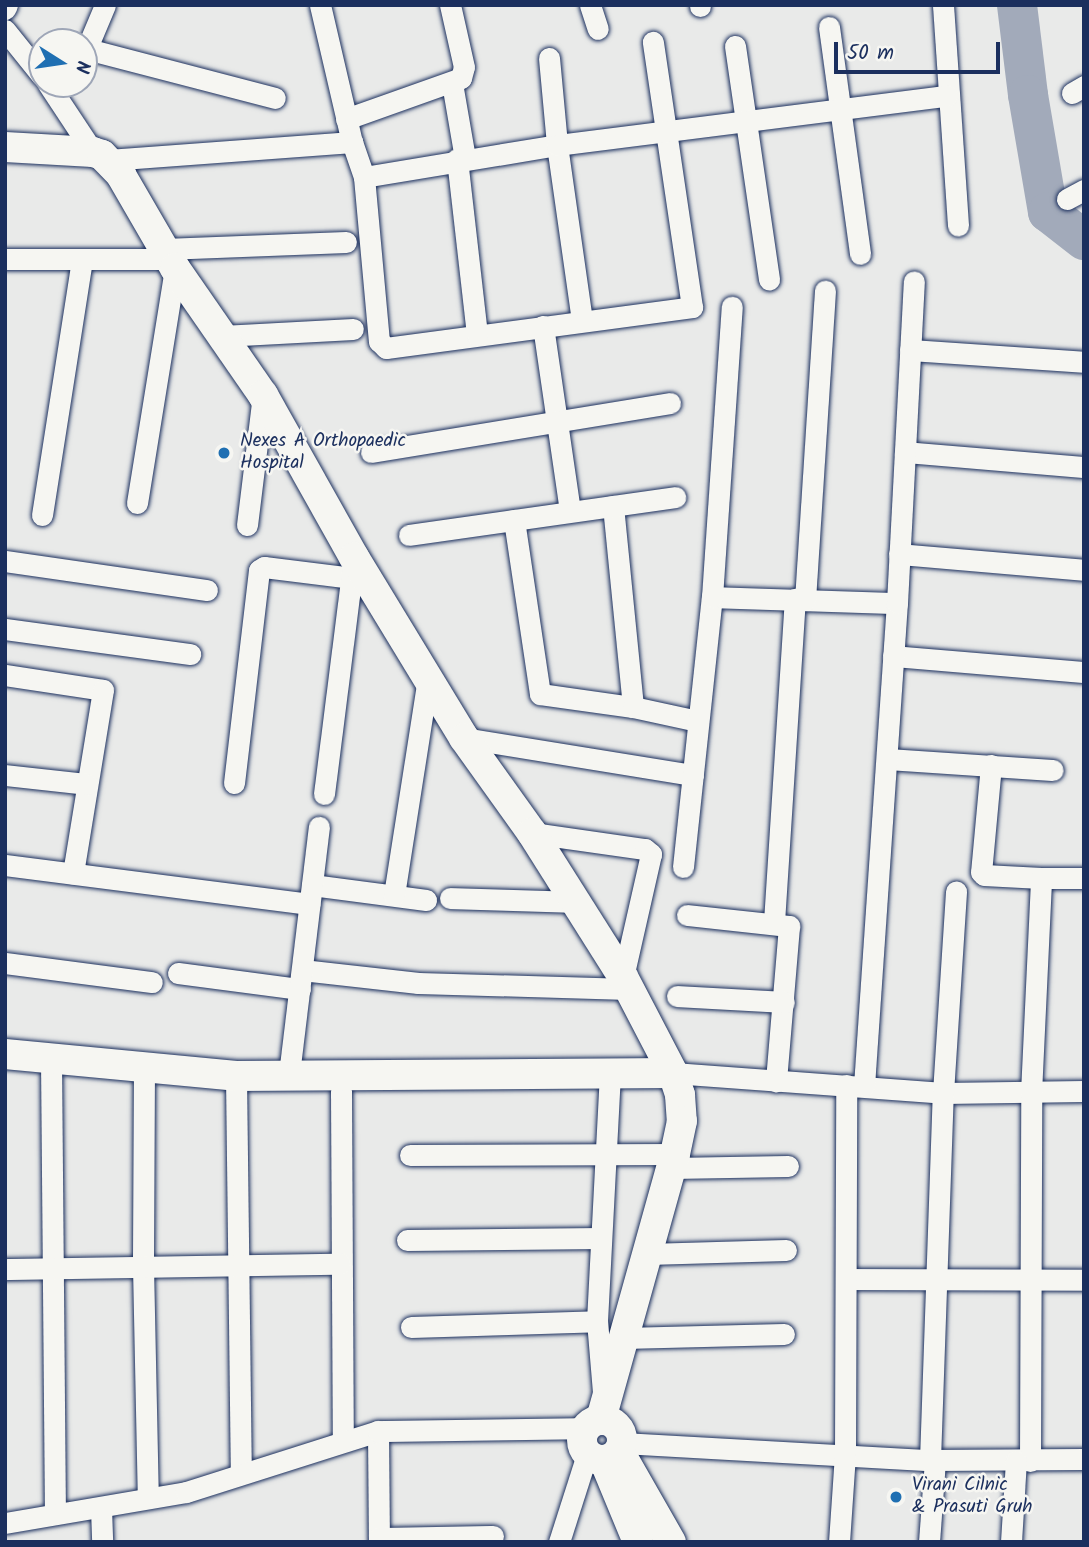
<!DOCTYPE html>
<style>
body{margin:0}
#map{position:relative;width:1089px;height:1547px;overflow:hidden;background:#e9eae9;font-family:Kalam,sans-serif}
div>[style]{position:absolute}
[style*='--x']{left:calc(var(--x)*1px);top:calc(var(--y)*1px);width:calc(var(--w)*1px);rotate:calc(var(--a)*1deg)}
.river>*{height:40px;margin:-20px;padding:0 20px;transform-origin:20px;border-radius:20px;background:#a2aaba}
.roads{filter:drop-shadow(0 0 2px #1b2f5e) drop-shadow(0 0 2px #1b2f5e)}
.street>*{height:21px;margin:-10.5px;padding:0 10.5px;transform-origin:10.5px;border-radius:10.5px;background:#f6f6f2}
.secondary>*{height:30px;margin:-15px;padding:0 15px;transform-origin:15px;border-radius:15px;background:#f6f6f2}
.secondary>.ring{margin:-15px;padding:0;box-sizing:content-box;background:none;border:30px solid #f6f6f2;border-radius:50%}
.dots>*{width:19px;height:19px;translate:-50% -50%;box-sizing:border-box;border:4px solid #f6f6f2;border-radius:50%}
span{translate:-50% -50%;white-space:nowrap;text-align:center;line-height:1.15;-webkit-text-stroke:5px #f6f6f2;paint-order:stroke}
.poi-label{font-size:19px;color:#1b2f5e}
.left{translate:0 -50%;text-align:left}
.frame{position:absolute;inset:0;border:7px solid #1b2f5e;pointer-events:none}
.north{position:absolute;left:28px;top:28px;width:70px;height:70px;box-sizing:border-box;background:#f6f6f2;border:2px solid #9ea6b7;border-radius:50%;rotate:102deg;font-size:19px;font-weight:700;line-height:28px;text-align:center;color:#1b2f5e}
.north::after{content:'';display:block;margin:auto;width:24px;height:32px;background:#1f6fb2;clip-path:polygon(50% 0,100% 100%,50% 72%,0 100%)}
.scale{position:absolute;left:834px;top:42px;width:166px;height:32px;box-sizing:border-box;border:4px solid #1b2f5e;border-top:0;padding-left:9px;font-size:21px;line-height:24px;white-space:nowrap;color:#1b2f5e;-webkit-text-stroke:5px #f6f6f2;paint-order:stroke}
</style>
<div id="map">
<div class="river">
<div style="--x:1017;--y:5;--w:91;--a:83"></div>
<div style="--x:1028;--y:95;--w:119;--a:80.3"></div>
<div style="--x:1048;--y:212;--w:46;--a:37.9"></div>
</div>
<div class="roads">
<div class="street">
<div style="--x:320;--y:5;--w:141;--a:76.9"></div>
<div style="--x:352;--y:142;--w:37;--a:71"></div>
<div style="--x:364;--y:177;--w:165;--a:84.8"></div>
<div style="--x:379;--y:341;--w:10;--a:45"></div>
<div style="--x:386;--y:348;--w:309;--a:-7.6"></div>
<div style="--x:692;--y:307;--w:268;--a:-98.4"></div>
<div style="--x:590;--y:5;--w:25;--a:72"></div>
<div style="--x:700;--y:5;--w:1;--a:90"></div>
<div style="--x:943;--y:5;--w:221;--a:86.1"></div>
<div style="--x:5;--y:9;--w:4;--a:-63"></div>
<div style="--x:829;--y:27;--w:229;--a:82.2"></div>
<div style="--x:5;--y:30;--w:59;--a:51.2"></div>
<div style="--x:735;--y:46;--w:236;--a:81.7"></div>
<div style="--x:87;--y:49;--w:194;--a:14.6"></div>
<div style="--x:84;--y:55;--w:54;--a:-67.2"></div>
<div style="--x:549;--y:58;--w:87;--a:84.7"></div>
<div style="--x:557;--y:145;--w:177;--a:81.9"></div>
<div style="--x:452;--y:83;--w:76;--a:80.2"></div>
<div style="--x:48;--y:84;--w:82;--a:56.5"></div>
<div style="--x:1072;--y:93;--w:14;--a:-30"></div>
<div style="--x:346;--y:119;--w:122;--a:-19.6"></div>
<div style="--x:461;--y:78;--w:11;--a:-75"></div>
<div style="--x:464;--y:67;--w:64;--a:-102.7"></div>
<div style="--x:457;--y:159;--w:177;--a:83.5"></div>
<div style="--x:108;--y:160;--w:245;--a:-4.2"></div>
<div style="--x:364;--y:177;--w:196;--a:-9.4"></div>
<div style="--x:557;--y:145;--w:393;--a:-7.2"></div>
<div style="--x:1067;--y:199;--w:19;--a:-28"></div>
<div style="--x:164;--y:249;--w:182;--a:-2.2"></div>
<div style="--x:5;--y:259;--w:165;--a:0"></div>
<div style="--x:543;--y:326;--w:187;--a:81.7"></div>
<div style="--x:222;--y:336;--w:131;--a:-3.1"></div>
<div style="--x:910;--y:350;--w:174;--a:3.9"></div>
<div style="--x:371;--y:452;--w:303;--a:-9.3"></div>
<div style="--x:905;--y:452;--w:180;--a:4.8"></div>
<div style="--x:137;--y:503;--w:238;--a:-80.8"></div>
<div style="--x:613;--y:506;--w:202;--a:84.3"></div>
<div style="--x:42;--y:515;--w:259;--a:-81.1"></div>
<div style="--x:514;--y:520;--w:176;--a:81.5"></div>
<div style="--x:540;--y:694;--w:94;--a:8"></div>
<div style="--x:633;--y:707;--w:66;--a:12.2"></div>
<div style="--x:247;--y:525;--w:131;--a:-83"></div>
<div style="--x:409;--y:535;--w:269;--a:-8.1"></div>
<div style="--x:899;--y:554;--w:186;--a:4.9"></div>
<div style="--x:5;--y:561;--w:204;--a:8.2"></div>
<div style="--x:712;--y:597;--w:185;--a:1.9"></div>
<div style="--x:805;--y:600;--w:310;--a:-86.3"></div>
<div style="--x:5;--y:629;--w:187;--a:7.7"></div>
<div style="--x:893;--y:656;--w:192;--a:4.8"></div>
<div style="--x:5;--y:675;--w:99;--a:8.7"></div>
<div style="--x:103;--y:690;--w:186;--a:99.3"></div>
<div style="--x:464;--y:738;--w:232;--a:9.2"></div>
<div style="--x:887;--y:759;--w:166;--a:3.8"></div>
<div style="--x:991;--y:765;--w:107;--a:95.3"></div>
<div style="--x:981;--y:872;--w:4;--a:45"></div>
<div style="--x:984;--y:875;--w:57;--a:3"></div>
<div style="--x:1041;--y:878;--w:43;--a:0"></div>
<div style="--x:5;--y:775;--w:82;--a:6.3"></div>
<div style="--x:234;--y:783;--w:214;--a:-83.3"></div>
<div style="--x:259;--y:570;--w:6;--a:-31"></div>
<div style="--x:264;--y:567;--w:89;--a:7.1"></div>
<div style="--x:324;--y:794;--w:230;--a:-82.8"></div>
<div style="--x:532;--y:833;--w:114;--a:8.1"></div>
<div style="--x:645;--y:849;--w:8;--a:40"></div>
<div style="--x:651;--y:854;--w:126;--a:102.8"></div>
<div style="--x:5;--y:865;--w:307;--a:7.3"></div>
<div style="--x:683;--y:867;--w:272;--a:-83.9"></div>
<div style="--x:712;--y:597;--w:291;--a:-86.1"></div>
<div style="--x:312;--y:885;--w:115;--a:7.5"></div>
<div style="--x:394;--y:895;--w:220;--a:-81.1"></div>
<div style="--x:450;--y:898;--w:126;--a:1.8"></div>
<div style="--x:687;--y:915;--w:103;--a:6.2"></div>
<div style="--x:789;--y:926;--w:156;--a:94.8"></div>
<div style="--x:774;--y:922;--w:324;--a:-86.3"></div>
<div style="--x:5;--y:963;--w:148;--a:7.4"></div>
<div style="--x:302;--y:970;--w:117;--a:6.4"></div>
<div style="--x:418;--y:983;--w:211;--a:1.6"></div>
<div style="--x:178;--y:973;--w:123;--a:7.5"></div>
<div style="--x:677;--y:996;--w:107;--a:3.2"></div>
<div style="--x:51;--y:1059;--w:455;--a:89.5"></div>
<div style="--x:144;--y:1068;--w:198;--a:90.3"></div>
<div style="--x:143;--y:1266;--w:232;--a:88.8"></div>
<div style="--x:673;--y:1073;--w:271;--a:4.2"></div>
<div style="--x:943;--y:1093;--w:141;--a:-0.8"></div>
<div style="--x:289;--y:1074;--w:249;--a:-83.1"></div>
<div style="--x:236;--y:1076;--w:396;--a:89.3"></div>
<div style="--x:864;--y:1086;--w:484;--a:-86.1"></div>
<div style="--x:897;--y:603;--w:322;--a:-87"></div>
<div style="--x:341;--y:1091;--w:349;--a:89.7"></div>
<div style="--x:410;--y:1155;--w:265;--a:-0.2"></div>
<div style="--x:671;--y:1168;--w:117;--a:-1"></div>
<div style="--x:407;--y:1240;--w:194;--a:-0.6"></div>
<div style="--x:647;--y:1254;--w:139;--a:-1.6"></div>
<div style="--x:5;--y:1269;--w:335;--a:-0.9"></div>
<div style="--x:846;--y:1279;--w:238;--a:0.2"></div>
<div style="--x:411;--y:1327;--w:186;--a:-1.8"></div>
<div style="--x:623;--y:1338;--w:161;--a:-1.4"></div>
<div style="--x:603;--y:1392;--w:71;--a:-94.8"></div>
<div style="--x:597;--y:1321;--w:248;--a:-87"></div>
<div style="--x:378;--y:1431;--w:111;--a:89.5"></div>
<div style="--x:622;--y:1443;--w:308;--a:3.2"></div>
<div style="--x:930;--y:1460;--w:154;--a:-0.4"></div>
<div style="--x:930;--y:1460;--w:367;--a:-88"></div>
<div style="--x:943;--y:1093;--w:202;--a:-86.3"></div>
<div style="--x:1030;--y:1461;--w:368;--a:-89.8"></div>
<div style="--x:1031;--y:1093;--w:215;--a:-87.3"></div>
<div style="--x:101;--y:1508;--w:34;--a:88"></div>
<div style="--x:5;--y:1523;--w:184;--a:-9.7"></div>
<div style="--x:186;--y:1492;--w:201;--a:-17.6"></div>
<div style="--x:378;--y:1431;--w:207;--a:-0.8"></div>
<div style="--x:379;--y:1538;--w:114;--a:-1"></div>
<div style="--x:559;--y:1542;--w:92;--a:-72.3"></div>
<div style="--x:839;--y:1542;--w:88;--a:-86.1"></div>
<div style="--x:845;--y:1454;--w:369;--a:-89.8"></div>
<div style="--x:929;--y:1542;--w:82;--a:-85.8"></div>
<div style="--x:1011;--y:1542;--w:81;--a:-86.5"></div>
</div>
<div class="secondary">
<div style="--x:5;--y:147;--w:88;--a:3.3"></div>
<div style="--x:93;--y:152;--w:9;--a:18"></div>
<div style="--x:102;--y:155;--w:28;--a:46"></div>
<div style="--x:121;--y:175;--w:108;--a:59.9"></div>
<div style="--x:175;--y:268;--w:155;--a:55.3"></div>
<div style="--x:263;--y:395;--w:186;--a:60.7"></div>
<div style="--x:354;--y:557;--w:212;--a:58.7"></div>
<div style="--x:464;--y:738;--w:117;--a:54.4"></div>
<div style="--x:532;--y:833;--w:170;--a:57.7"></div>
<div style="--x:623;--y:977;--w:108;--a:62.5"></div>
<div style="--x:673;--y:1073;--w:23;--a:72"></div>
<div style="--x:680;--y:1095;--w:26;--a:86"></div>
<div style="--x:682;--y:1121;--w:34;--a:102"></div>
<div style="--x:675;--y:1154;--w:275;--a:105.6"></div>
<div style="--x:5;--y:1054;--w:232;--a:5.4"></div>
<div style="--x:236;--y:1076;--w:437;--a:-0.4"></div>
<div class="ring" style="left:582px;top:1420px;width:10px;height:10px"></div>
<div style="--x:619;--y:1451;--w:105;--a:60.3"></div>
<div style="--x:604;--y:1460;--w:89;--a:67.5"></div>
</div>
</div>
<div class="dots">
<div style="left:224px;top:453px;background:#1f6fb2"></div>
<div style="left:896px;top:1497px;background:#1f6fb2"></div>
</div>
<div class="poi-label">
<span class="left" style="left:240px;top:453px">Nexes A Orthopaedic<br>Hospital</span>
<span class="left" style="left:912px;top:1497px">Virani Cilnic<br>&amp; Prasuti Gruh</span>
</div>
<div class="frame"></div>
<div class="north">N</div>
<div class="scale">50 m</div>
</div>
